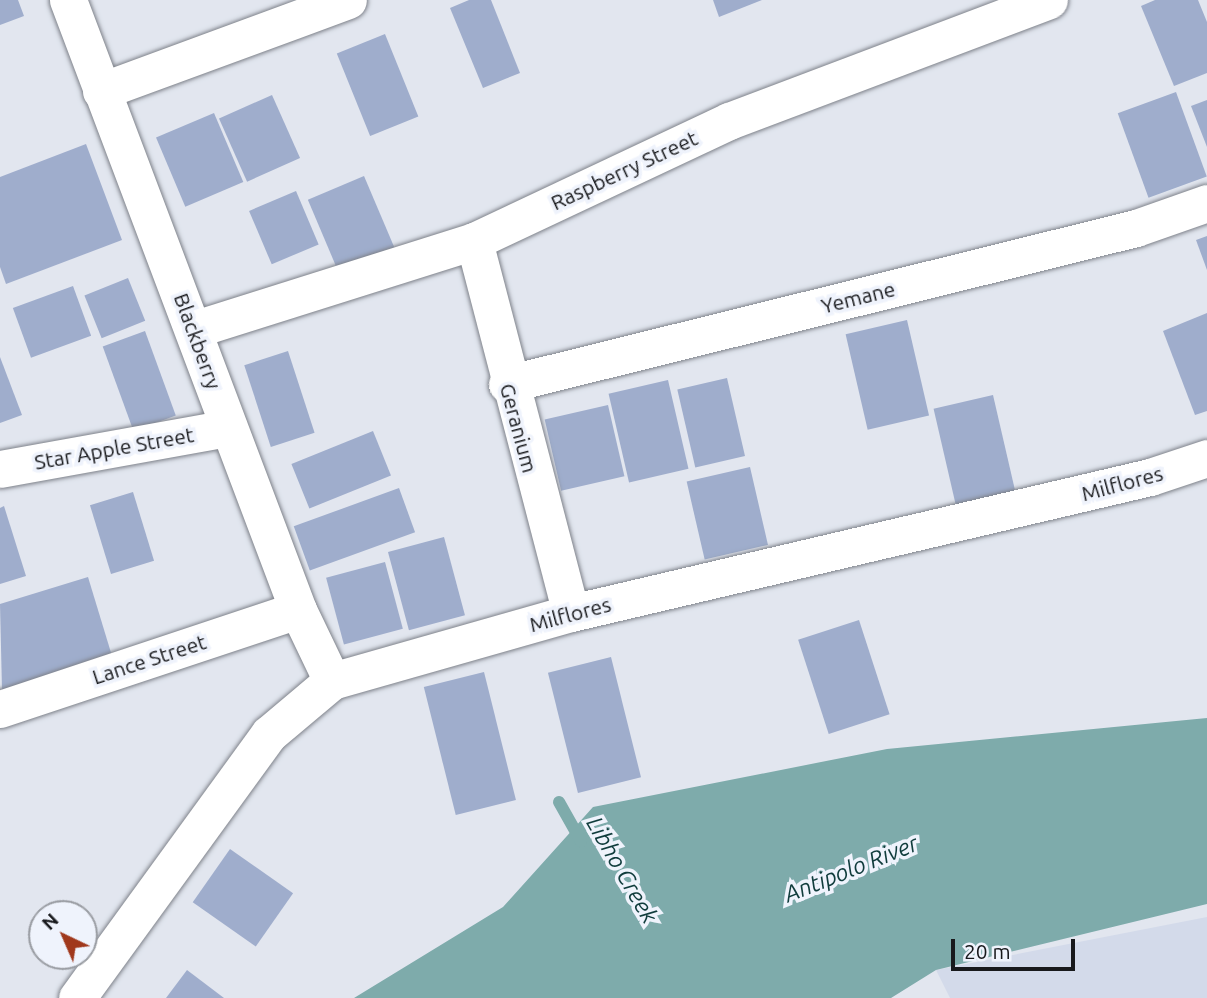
<!DOCTYPE html>
<style>
body{margin:0}
#map{position:relative;width:1207px;height:998px;overflow:hidden;background:#e2e6ef;font-family:Ubuntu,sans-serif}
div>[style]{position:absolute}
[style*='--x']{left:calc(var(--x)*1px);top:calc(var(--y)*1px);width:calc(var(--w)*1px);rotate:calc(var(--a)*1deg)}
.built>*{inset:0;background:#d3daea}
.water>*{inset:0;background:#7eabab}
.stream>*{height:12px;margin:-6px;padding:0 6px;transform-origin:6px;border-radius:6px;background:#7eabab}
.building>*{inset:0;background:#9fadcc;transform-origin:0 0}
.roads{filter:drop-shadow(0 0 2px #7e828a) drop-shadow(0 0 2px #7e828a)}
.minor>*{height:37px;margin:-18.5px;padding:0 18.5px;transform-origin:18.5px;border-radius:18.5px;background:#fff}
span{translate:-50% -50%;white-space:nowrap;text-align:center;line-height:1.15;-webkit-text-stroke:7px #eff3fc;paint-order:stroke}
.street-label{font-size:21px;color:#18191c}
.water-label{font-size:23px;color:#103c3c;font-style:italic}
.north{position:absolute;left:28px;top:900px;width:70px;height:70px;box-sizing:border-box;background:#eff3fc;border:2px solid #999ca2;border-radius:50%;rotate:316deg;font-size:19px;font-weight:700;line-height:28px;text-align:center;color:#18191c}
.north::after{content:'';display:block;margin:auto;width:24px;height:32px;background:#a0381c;clip-path:polygon(50% 0,100% 100%,50% 72%,0 100%)}
.scale{position:absolute;left:951px;top:939px;width:124px;height:32px;box-sizing:border-box;border:4px solid #18191c;border-top:0;padding-left:9px;font-size:21px;line-height:24px;white-space:nowrap;color:#18191c;-webkit-text-stroke:5px #eff3fc;paint-order:stroke}
</style>
<div id="map">
<div class="built">
<div style="clip-path:polygon(1207px 917px,1207px 998px,950px 998px,936px 970px)"></div>
</div>
<div class="water">
<div style="clip-path:polygon(1207px 718px,1207px 904px,936px 970px,891px 998px,354px 998px,503px 907px,593px 807px,887px 749px)"></div>
</div>
<div class="stream">
<div style="--x:559;--y:802;--w:45;--a:60.6"></div>
</div>
<div class="building">
<div style="clip-path:polygon(0 0,18px 0,24px 16px,0 25px)"></div>
<div style="clip-path:polygon(469px 0,491px 0,520px 73px,483px 88px,450px 8px)"></div>
<div style="clip-path:polygon(713px 0,762px 0,719px 17px)"></div>
<div style="clip-path:polygon(1155px 0,1198px 0,1207px 22px,1207px 73px,1174px 86px,1141px 6px)"></div>
<div style="left:385px;top:34px;width:89px;height:52px;rotate:68deg"></div>
<div style="left:1176px;top:92px;width:90px;height:62px;rotate:70deg"></div>
<div style="left:272px;top:95px;width:69px;height:58px;rotate:66deg"></div>
<div style="clip-path:polygon(1207px 100px,1207px 147px,1191px 106px)"></div>
<div style="left:214px;top:113px;width:75px;height:63px;rotate:67deg"></div>
<div style="clip-path:polygon(86px 144px,122px 240px,6px 284px,0 267px,0 177px)"></div>
<div style="left:364px;top:176px;width:78px;height:61px;rotate:67deg"></div>
<div style="left:296px;top:191px;width:58px;height:51px;rotate:67deg"></div>
<div style="clip-path:polygon(1207px 236px,1207px 270px,1196px 240px)"></div>
<div style="left:128px;top:278px;width:46px;height:47px;rotate:68deg"></div>
<div style="left:73px;top:286px;width:53px;height:64px;rotate:70deg"></div>
<div style="clip-path:polygon(1207px 313px,1207px 411px,1195px 415px,1163px 331px)"></div>
<div style="left:907px;top:320px;width:98px;height:63px;rotate:77deg"></div>
<div style="left:145px;top:331px;width:90px;height:45px;rotate:70deg"></div>
<div style="left:288px;top:351px;width:86px;height:46px;rotate:72deg"></div>
<div style="clip-path:polygon(0 357px,22px 415px,0 423px)"></div>
<div style="left:727px;top:378px;width:80px;height:51px;rotate:77deg"></div>
<div style="left:668px;top:380px;width:91px;height:61px;rotate:77deg"></div>
<div style="left:993px;top:395px;width:104px;height:61px;rotate:77deg"></div>
<div style="left:608px;top:405px;width:73px;height:65px;rotate:77deg"></div>
<div style="left:373px;top:431px;width:48px;height:88px;rotate:68deg"></div>
<div style="left:750px;top:467px;width:80px;height:65px;rotate:77deg"></div>
<div style="left:399px;top:488px;width:47px;height:112px;rotate:70deg"></div>
<div style="left:133px;top:492px;width:72px;height:45px;rotate:73deg"></div>
<div style="clip-path:polygon(4px 506px,26px 576px,0 584px,0 508px)"></div>
<div style="left:444px;top:537px;width:81px;height:58px;rotate:75deg"></div>
<div style="left:385px;top:562px;width:69px;height:61px;rotate:75deg"></div>
<div style="clip-path:polygon(88px 577px,112px 656px,2px 690px,0 604px)"></div>
<div style="left:859px;top:620px;width:99px;height:64px;rotate:72deg"></div>
<div style="left:611px;top:657px;width:124px;height:65px;rotate:76deg"></div>
<div style="left:484px;top:672px;width:132px;height:62px;rotate:76deg"></div>
<div style="left:230px;top:849px;width:77px;height:65px;rotate:35deg"></div>
<div style="clip-path:polygon(187px 970px,224px 998px,166px 998px)"></div>
</div>
<div class="roads">
<div class="minor">
<div style="--x:68;--y:0;--w:652;--a:69.34"></div>
<div style="--x:298;--y:610;--w:79;--a:64.4"></div>
<div style="--x:101;--y:91;--w:263;--a:-20.2"></div>
<div style="--x:474;--y:241;--w:384;--a:75.4"></div>
<div style="--x:195;--y:329;--w:293;--a:-17.5"></div>
<div style="--x:474;--y:241;--w:282;--a:-25.2"></div>
<div style="--x:729;--y:121;--w:342;--a:-20.7"></div>
<div style="--x:507;--y:384;--w:648;--a:-13.93"></div>
<div style="--x:1136;--y:228;--w:75;--a:-19.4"></div>
<div style="--x:0;--y:469;--w:232;--a:-10.2"></div>
<div style="--x:0;--y:709;--w:314;--a:-18.4"></div>
<div style="--x:77;--y:998;--w:326;--a:-54"></div>
<div style="--x:269;--y:734;--w:82;--a:-40.1"></div>
<div style="--x:332;--y:681;--w:248;--a:-15.9"></div>
<div style="--x:571;--y:613;--w:595;--a:-13.22"></div>
<div style="--x:1150;--y:477;--w:60;--a:-18.4"></div>
</div>
</div>
<div class="street-label">
<span style="left:624px;top:170px;rotate:-25deg">Raspberry Street</span>
<span style="left:858px;top:297px;rotate:-14deg">Yemane</span>
<span style="left:198px;top:341px;rotate:70deg">Blackberry</span>
<span style="left:519px;top:428px;rotate:75deg">Geranium</span>
<span style="left:114px;top:448px;rotate:-10deg">Star Apple Street</span>
<span style="left:1122px;top:483px;rotate:-15deg">Milflores</span>
<span style="left:570px;top:614px;rotate:-15deg">Milflores</span>
<span style="left:149px;top:659px;rotate:-18deg">Lance Street</span>
</div>
<div class="water-label">
<span style="left:851px;top:869px;rotate:-22deg">Antipolo River</span>
<span style="left:622px;top:870px;rotate:60deg">Libho Creek</span>
</div>
<div class="north">N</div>
<div class="scale">20 m</div>
</div>
